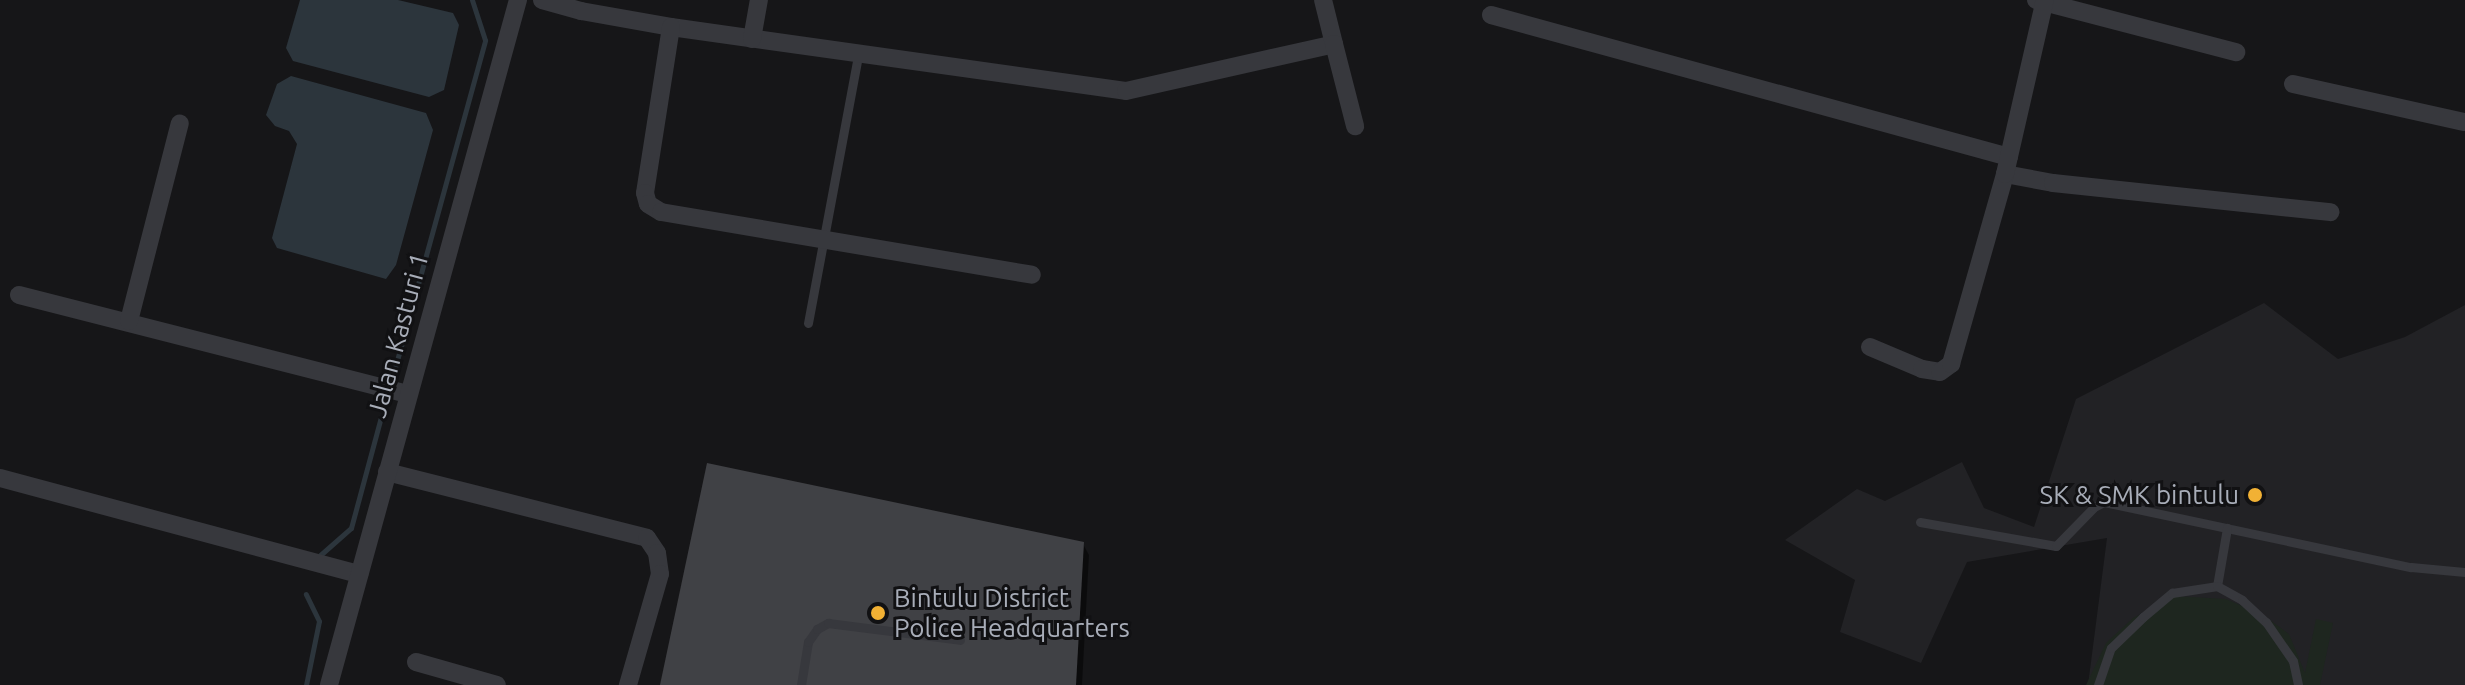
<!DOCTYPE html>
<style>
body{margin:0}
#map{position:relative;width:2465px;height:685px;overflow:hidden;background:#161618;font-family:Ubuntu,sans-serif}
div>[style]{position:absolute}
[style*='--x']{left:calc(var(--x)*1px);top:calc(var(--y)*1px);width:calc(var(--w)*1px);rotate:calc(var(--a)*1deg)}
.built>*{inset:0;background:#222225}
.green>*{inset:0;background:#1e261f}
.water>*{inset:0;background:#2c353c}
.shadow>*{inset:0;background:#0007}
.stream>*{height:5px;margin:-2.5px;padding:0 2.5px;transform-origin:2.5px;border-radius:2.5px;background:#2c353c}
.building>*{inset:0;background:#404145}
.service>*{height:9px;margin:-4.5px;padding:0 4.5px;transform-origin:4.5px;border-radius:4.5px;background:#37383d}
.minor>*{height:18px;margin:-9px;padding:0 9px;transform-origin:9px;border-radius:9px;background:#37383d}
.dots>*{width:22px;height:22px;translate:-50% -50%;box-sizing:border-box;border:4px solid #111113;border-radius:50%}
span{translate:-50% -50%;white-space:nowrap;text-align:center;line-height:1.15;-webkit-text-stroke:6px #111113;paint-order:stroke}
.street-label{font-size:26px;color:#a8adb8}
.poi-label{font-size:26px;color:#a8adb8}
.right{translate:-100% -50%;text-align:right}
.left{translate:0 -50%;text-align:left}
</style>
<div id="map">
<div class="built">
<div style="clip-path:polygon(2264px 303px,2338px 359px,2405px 337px,2465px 305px,2465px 685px,2088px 685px,2107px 538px,1967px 562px,1921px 663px,1840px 632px,1855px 580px,1785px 540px,1857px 489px,1885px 501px,1962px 462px,1984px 508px,2034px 527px,2076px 399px)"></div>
</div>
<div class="green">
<div style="clip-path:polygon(2174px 596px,2226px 599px,2263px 615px,2289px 634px,2305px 673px,2316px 619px,2333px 623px,2320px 685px,2086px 685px,2106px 643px,2133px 618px)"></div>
</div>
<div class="water">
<div style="clip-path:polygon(300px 0,398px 0,453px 13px,459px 25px,444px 90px,429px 97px,293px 61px,286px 48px)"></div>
<div style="clip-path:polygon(291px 76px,426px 113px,433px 130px,396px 265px,386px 279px,277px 248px,272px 238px,297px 144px,289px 131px,275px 126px,266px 115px,277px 84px)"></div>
</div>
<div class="shadow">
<div style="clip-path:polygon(1083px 544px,1089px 555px,1082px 685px,662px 685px)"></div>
</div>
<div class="stream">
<div style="--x:393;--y:375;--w:347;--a:-74.6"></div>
<div style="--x:485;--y:40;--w:42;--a:-108"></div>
<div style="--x:318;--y:557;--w:44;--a:-41.3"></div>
<div style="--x:351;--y:528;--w:115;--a:-74.9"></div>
<div style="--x:306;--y:685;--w:65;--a:-78.5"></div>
<div style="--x:319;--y:621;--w:30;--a:-116"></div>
</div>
<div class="building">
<div style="clip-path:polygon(707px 463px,1084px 542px,1076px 685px,660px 685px)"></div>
</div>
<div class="service">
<div style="--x:808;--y:323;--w:273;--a:-79.4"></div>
<div style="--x:1920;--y:522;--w:138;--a:10"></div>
<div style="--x:2056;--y:546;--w:54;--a:-45.7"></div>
<div style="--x:2094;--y:507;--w:11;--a:-27"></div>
<div style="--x:2104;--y:502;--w:314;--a:12"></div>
<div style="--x:2411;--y:567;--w:54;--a:5.3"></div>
<div style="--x:2217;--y:586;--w:59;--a:-80.2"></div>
<div style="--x:801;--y:685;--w:44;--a:-80.8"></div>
<div style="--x:808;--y:642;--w:16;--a:-55"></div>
<div style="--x:817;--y:629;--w:13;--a:-29"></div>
<div style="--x:828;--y:623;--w:133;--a:7.3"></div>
<div style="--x:2098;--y:685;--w:39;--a:-71"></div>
<div style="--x:2111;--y:648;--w:45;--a:-44.1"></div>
<div style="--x:2143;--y:617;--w:38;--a:-40"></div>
<div style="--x:2172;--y:593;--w:46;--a:-8.8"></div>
<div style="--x:2217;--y:586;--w:29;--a:29"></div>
<div style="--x:2242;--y:600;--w:33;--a:43"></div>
<div style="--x:2266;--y:622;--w:47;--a:55.3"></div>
<div style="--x:2293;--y:661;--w:25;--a:78"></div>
</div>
<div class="minor">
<div style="--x:542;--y:0;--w:41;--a:15.8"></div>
<div style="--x:581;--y:11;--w:91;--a:10.1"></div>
<div style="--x:671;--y:27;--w:459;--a:8"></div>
<div style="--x:1126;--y:91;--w:213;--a:-12.7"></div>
<div style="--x:1334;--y:44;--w:45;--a:-104"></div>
<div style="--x:2036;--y:0;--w:207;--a:14.6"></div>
<div style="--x:1491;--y:15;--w:537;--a:15.33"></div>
<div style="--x:671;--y:27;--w:168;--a:98.9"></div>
<div style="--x:645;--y:193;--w:11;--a:75"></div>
<div style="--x:648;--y:204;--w:15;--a:32"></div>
<div style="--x:661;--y:212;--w:376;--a:9.6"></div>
<div style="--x:752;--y:39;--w:40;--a:-80"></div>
<div style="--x:1334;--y:44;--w:85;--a:75.6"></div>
<div style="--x:2293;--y:84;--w:176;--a:12.5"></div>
<div style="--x:2005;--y:174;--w:49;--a:10.6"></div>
<div style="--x:2053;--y:183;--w:279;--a:6"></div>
<div style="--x:19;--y:295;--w:401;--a:14.3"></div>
<div style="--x:129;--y:321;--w:204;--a:-75.6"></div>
<div style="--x:1870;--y:347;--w:56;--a:22.9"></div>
<div style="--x:1922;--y:369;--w:18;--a:9"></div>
<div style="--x:1940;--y:372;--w:14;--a:-36"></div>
<div style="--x:1951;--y:364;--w:198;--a:-74.1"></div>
<div style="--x:2005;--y:174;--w:179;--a:-77.1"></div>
<div style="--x:387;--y:472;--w:268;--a:14.2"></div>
<div style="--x:647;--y:538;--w:18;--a:56"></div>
<div style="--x:657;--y:553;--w:21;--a:82"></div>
<div style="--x:660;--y:574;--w:116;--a:106.1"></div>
<div style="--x:0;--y:478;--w:372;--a:15"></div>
<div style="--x:416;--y:662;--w:84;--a:15.9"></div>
<div style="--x:329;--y:685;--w:711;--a:-74.58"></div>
</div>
<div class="dots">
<div style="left:2255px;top:495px;background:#f2b134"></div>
<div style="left:878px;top:613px;background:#f2b134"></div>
</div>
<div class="street-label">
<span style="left:398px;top:335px;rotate:-75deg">Jalan Kasturi 1</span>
</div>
<div class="poi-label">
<span class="right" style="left:2239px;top:495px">SK &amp; SMK bintulu</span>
<span class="left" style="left:894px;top:613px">Bintulu District<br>Police Headquarters</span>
</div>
</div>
